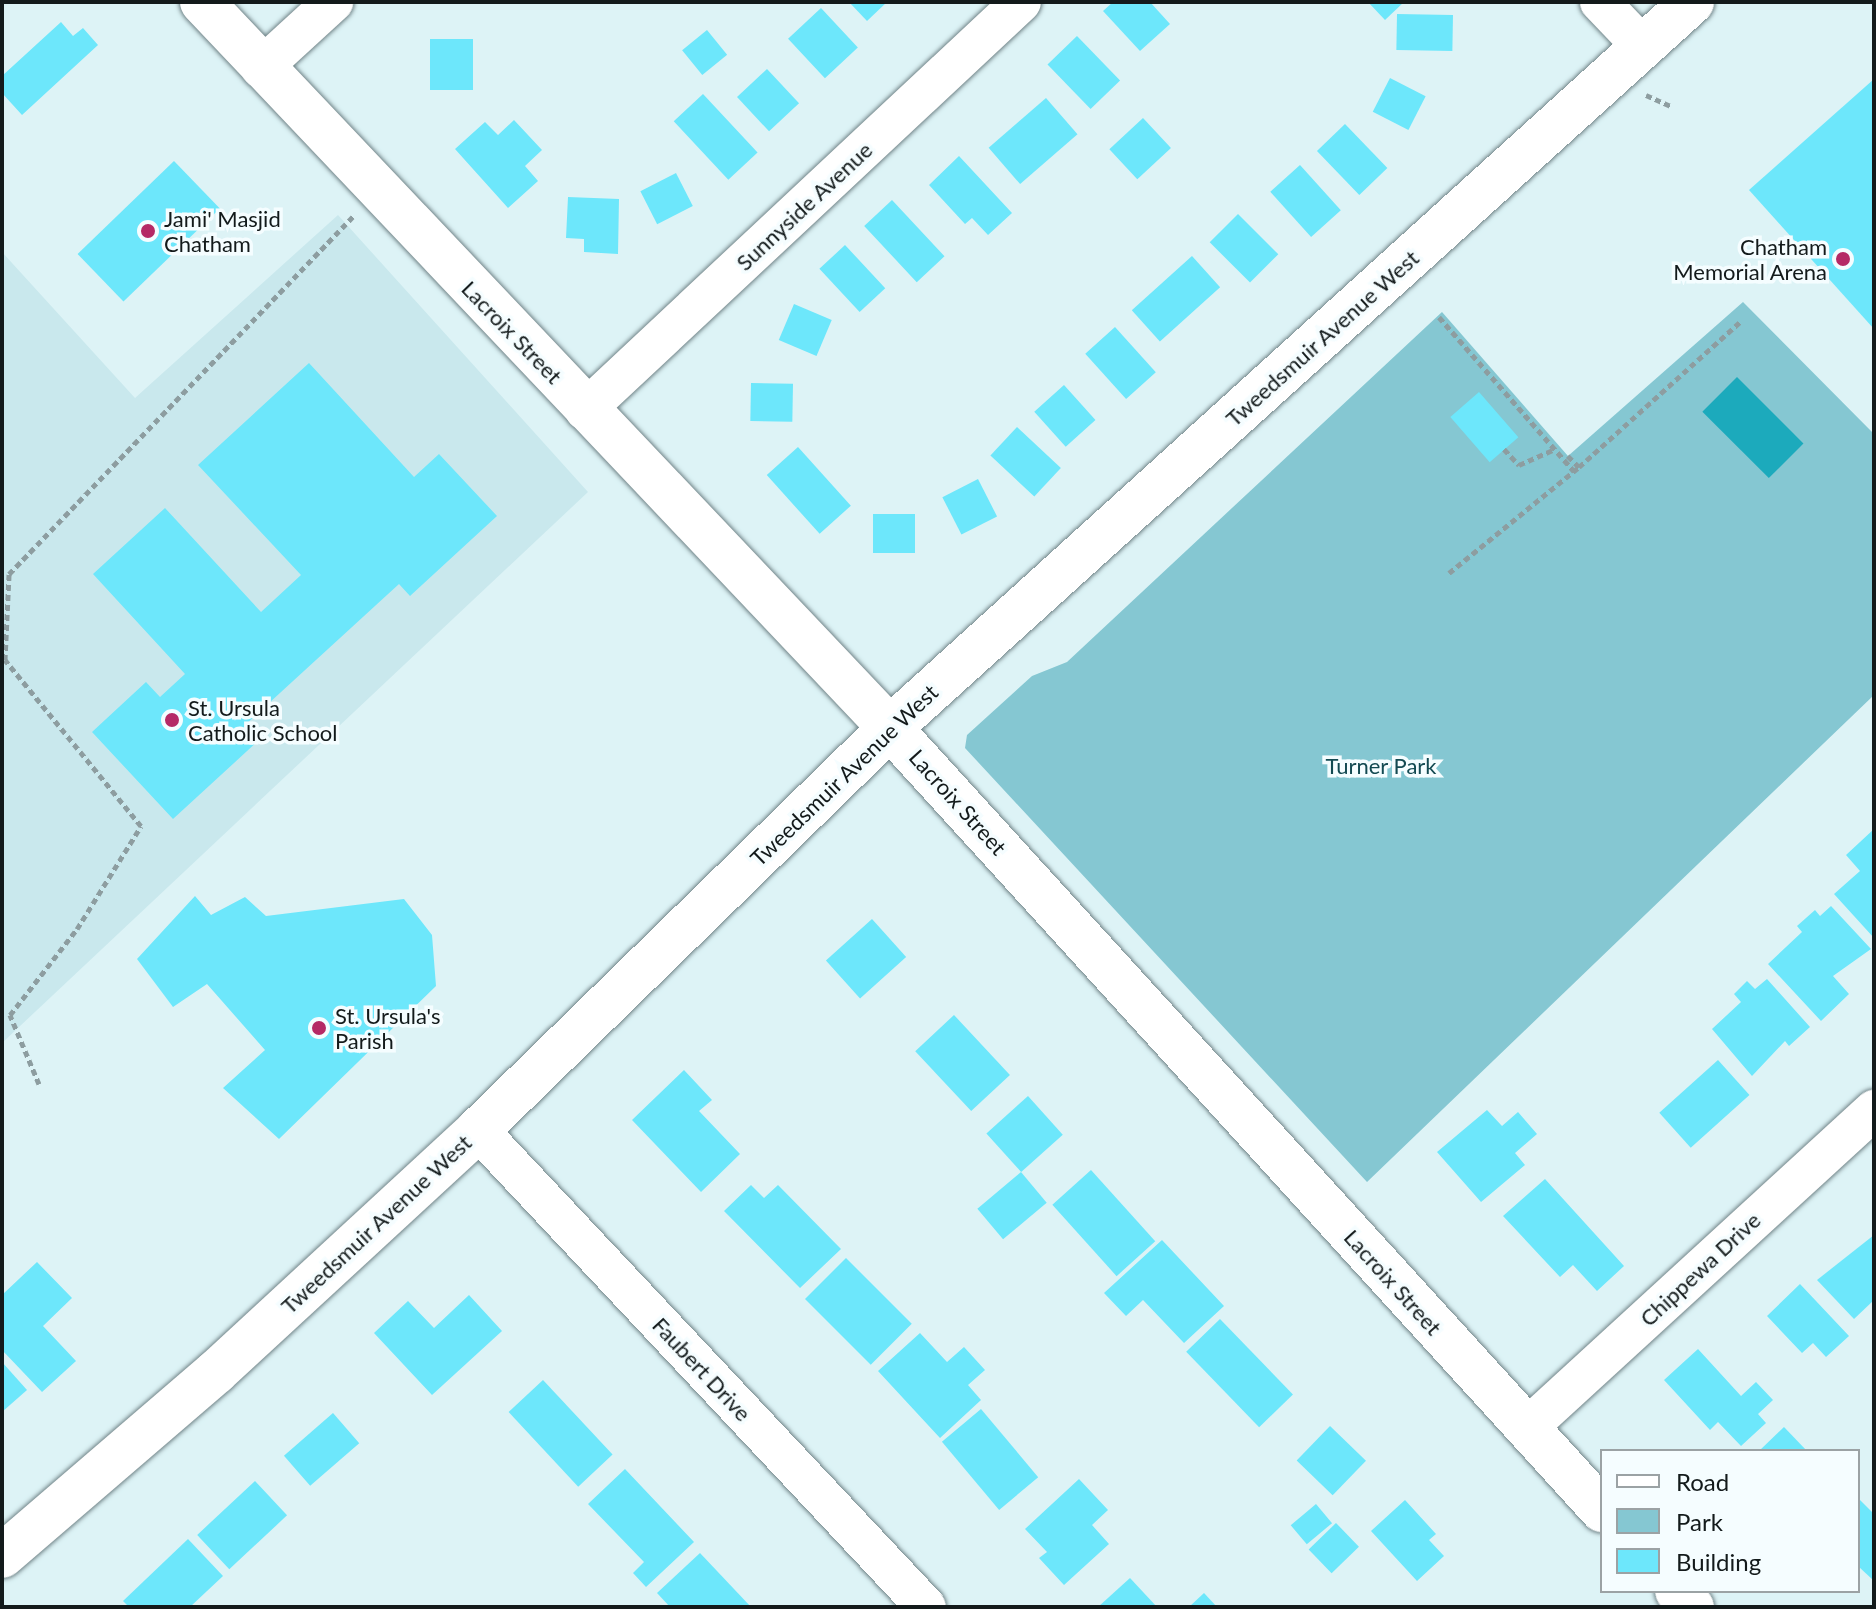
<!DOCTYPE html>
<style>
body{margin:0}
#map{position:relative;width:1876px;height:1609px;overflow:hidden;background:#ddf3f6;font-family:Lato,sans-serif}
div>[style]{position:absolute}
[style*='--x']{left:calc(var(--x)*1px);top:calc(var(--y)*1px);width:calc(var(--w)*1px);rotate:calc(var(--a)*1deg)}
.built>*{inset:0;background:#c9e8ed}
.green>*{inset:0;background:#85c7d2}
.water>*{inset:0;background:#1caabc;transform-origin:0 0}
.building>*{inset:0;background:#6de7fb;transform-origin:0 0}
.path>*{height:5px;margin-top:-2.5px;transform-origin:0;background:repeating-linear-gradient(90deg,#8d9da0 0 6px,transparent 0 10px)}
.roads{filter:drop-shadow(0 0 2px #718488) drop-shadow(0 0 2px #718488)}
.minor>*{height:40px;margin:-20px;padding:0 20px;transform-origin:20px;border-radius:20px;background:#fff}
.tertiary>*{height:44px;margin:-22px;padding:0 22px;transform-origin:22px;border-radius:22px;background:#fff}
.dots>*{width:22px;height:22px;translate:-50% -50%;box-sizing:border-box;border:4px solid #f5fdff;border-radius:50%}
span{translate:-50% -50%;white-space:nowrap;text-align:center;line-height:1.15;-webkit-text-stroke:7px #f5fdff;paint-order:stroke}
.street-label{font-size:22px;color:#131a1b}
.poi-label{font-size:22px;color:#131a1b}
.left{translate:0 -50%;text-align:left}
.right{translate:-100% -50%;text-align:right}
.park-label{font-size:22px;color:#134a52}
.frame{position:absolute;inset:0;border:4px solid #131a1b;pointer-events:none}
.legend{position:absolute;left:1600px;top:1449px;width:260px;height:144px;box-sizing:border-box;background:#f5fdff;border:2px solid #9ba2a4;margin:0;padding:10px 14px;list-style:none;font-size:24px;color:#131a1b}
.legend li{display:flex;align-items:center;gap:16px;height:40px}
.legend b{width:40px;border:2px solid #9ba2a4}
</style>
<div id="map">
<div class="built">
<div style="clip-path:polygon(338px 215px,588px 492px,2px 1043px,2px 252px,135px 398px)"></div>
</div>
<div class="green">
<div style="clip-path:polygon(1743px 302px,1874px 434px,1874px 695px,1367px 1182px,965px 748px,967px 735px,1032px 676px,1067px 662px,1442px 312px,1568px 456px)"></div>
</div>
<div class="water">
<div style="left:1737px;top:377px;width:94px;height:49px;rotate:45deg"></div>
</div>
<div class="building">
<div style="clip-path:polygon(849px 2px,887px 2px,867px 21px)"></div>
<div style="clip-path:polygon(1113px 2px,1150px 2px,1170px 24px,1140px 51px,1103px 11px)"></div>
<div style="clip-path:polygon(1368px 2px,1404px 2px,1385px 20px)"></div>
<div style="left:821px;top:8px;width:54px;height:45px;rotate:47deg"></div>
<div style="left:1397px;top:14px;width:56px;height:36px;rotate:1deg"></div>
<div style="clip-path:polygon(61px 22px,73px 36px,83px 28px,98px 45px,22px 115px,2px 93px,2px 76px)"></div>
<div style="left:707px;top:30px;width:32px;height:32px;rotate:51deg"></div>
<div style="left:1077px;top:36px;width:62px;height:41px;rotate:46deg"></div>
<div style="left:430px;top:39px;width:43px;height:51px"></div>
<div style="left:767px;top:69px;width:47px;height:41px;rotate:47deg"></div>
<div style="left:1390px;top:78px;width:40px;height:38px;rotate:27deg"></div>
<div style="clip-path:polygon(1874px 79px,1874px 329px,1749px 190px)"></div>
<div style="left:703px;top:94px;width:80px;height:40px;rotate:47deg"></div>
<div style="left:1046px;top:98px;width:48px;height:76px;rotate:49deg"></div>
<div style="left:1143px;top:118px;width:41px;height:46px;rotate:47deg"></div>
<div style="clip-path:polygon(514px 120px,542px 150px,525px 166px,538px 181px,508px 208px,455px 149px,485px 122px,498px 135px)"></div>
<div style="left:1345px;top:124px;width:61px;height:39px;rotate:46deg"></div>
<div style="clip-path:polygon(959px 156px,1012px 213px,988px 235px,972px 218px,965px 224px,929px 185px)"></div>
<div style="left:174px;top:161px;width:66px;height:134px;rotate:46deg"></div>
<div style="left:1300px;top:165px;width:61px;height:40px;rotate:48deg"></div>
<div style="left:676px;top:173px;width:37px;height:40px;rotate:63deg"></div>
<div style="clip-path:polygon(568px 197px,619px 199px,618px 254px,584px 252px,584px 239px,566px 238px)"></div>
<div style="left:892px;top:200px;width:77px;height:38px;rotate:47deg"></div>
<div style="left:1238px;top:214px;width:57px;height:40px;rotate:45deg"></div>
<div style="left:845px;top:245px;width:59px;height:35px;rotate:47deg"></div>
<div style="left:1192px;top:256px;width:42px;height:81px;rotate:48deg"></div>
<div style="left:794px;top:304px;width:41px;height:39px;rotate:23deg"></div>
<div style="left:1115px;top:327px;width:61px;height:40px;rotate:48deg"></div>
<div style="clip-path:polygon(309px 363px,414px 477px,439px 454px,497px 516px,410px 596px,399px 584px,244px 726px,258px 741px,173px 819px,92px 732px,146px 682px,160px 697px,185px 674px,93px 574px,165px 508px,261px 612px,301px 575px,198px 465px)"></div>
<div style="left:751px;top:383px;width:42px;height:38px;rotate:1deg"></div>
<div style="left:1064px;top:385px;width:47px;height:40px;rotate:48deg"></div>
<div style="left:1479px;top:392px;width:60px;height:38px;rotate:49deg"></div>
<div style="left:1017px;top:427px;width:60px;height:39px;rotate:43deg"></div>
<div style="left:798px;top:447px;width:79px;height:42px;rotate:48deg"></div>
<div style="left:978px;top:479px;width:42px;height:40px;rotate:63deg"></div>
<div style="left:915px;top:514px;width:39px;height:42px;rotate:90deg"></div>
<div style="clip-path:polygon(1874px 829px,1874px 938px,1834px 894px,1860px 871px,1846px 855px)"></div>
<div style="clip-path:polygon(195px 896px,211px 915px,245px 897px,266px 916px,404px 899px,432px 935px,436px 986px,279px 1139px,223px 1088px,265px 1050px,207px 984px,173px 1007px,137px 959px)"></div>
<div style="clip-path:polygon(1831px 906px,1871px 949px,1833px 976px,1849px 994px,1821px 1021px,1768px 964px,1802px 932px,1797px 926px,1815px 910px,1820px 916px)"></div>
<div style="left:872px;top:919px;width:51px;height:62px;rotate:48deg"></div>
<div style="clip-path:polygon(1767px 979px,1810px 1027px,1789px 1046px,1785px 1041px,1752px 1076px,1712px 1029px,1741px 1002px,1734px 994px,1747px 981px,1755px 989px)"></div>
<div style="left:954px;top:1015px;width:82px;height:53px;rotate:47deg"></div>
<div style="left:1718px;top:1060px;width:47px;height:79px;rotate:48deg"></div>
<div style="clip-path:polygon(684px 1070px,712px 1100px,699px 1111px,740px 1154px,701px 1192px,632px 1120px)"></div>
<div style="left:1028px;top:1096px;width:52px;height:56px;rotate:48deg"></div>
<div style="clip-path:polygon(1487px 1110px,1502px 1126px,1518px 1112px,1537px 1134px,1515px 1153px,1525px 1165px,1481px 1202px,1437px 1152px)"></div>
<div style="left:1091px;top:1170px;width:96px;height:52px;rotate:48deg"></div>
<div style="left:1021px;top:1172px;width:40px;height:57px;rotate:50deg"></div>
<div style="clip-path:polygon(1545px 1179px,1624px 1266px,1597px 1291px,1573px 1265px,1560px 1277px,1503px 1216px)"></div>
<div style="clip-path:polygon(751px 1185px,764px 1198px,778px 1185px,841px 1249px,800px 1288px,724px 1211px)"></div>
<div style="clip-path:polygon(1874px 1235px,1874px 1300px,1854px 1319px,1817px 1280px)"></div>
<div style="clip-path:polygon(1162px 1240px,1224px 1306px,1184px 1343px,1143px 1300px,1126px 1316px,1104px 1293px)"></div>
<div style="left:846px;top:1258px;width:93px;height:58px;rotate:45deg"></div>
<div style="clip-path:polygon(37px 1262px,72px 1298px,43px 1326px,76px 1361px,42px 1392px,2px 1350px,2px 1295px)"></div>
<div style="clip-path:polygon(1800px 1284px,1849px 1336px,1826px 1357px,1813px 1343px,1802px 1353px,1767px 1316px)"></div>
<div style="clip-path:polygon(469px 1295px,502px 1331px,432px 1395px,374px 1333px,408px 1301px,434px 1328px)"></div>
<div style="left:1220px;top:1319px;width:105px;height:47px;rotate:46deg"></div>
<div style="clip-path:polygon(920px 1333px,947px 1362px,964px 1347px,985px 1370px,968px 1385px,981px 1400px,940px 1438px,878px 1371px)"></div>
<div style="clip-path:polygon(1698px 1349px,1741px 1396px,1756px 1382px,1773px 1400px,1758px 1414px,1766px 1423px,1741px 1446px,1718px 1422px,1710px 1430px,1664px 1380px)"></div>
<div style="clip-path:polygon(2px 1362px,27px 1390px,2px 1412px)"></div>
<div style="left:543px;top:1380px;width:102px;height:47px;rotate:47deg"></div>
<div style="left:981px;top:1409px;width:89px;height:51px;rotate:50deg"></div>
<div style="left:333px;top:1413px;width:40px;height:65px;rotate:49deg"></div>
<div style="left:1330px;top:1426px;width:50px;height:48px;rotate:44deg"></div>
<div style="clip-path:polygon(1784px 1427px,1807px 1451px,1759px 1451px)"></div>
<div style="clip-path:polygon(625px 1469px,694px 1542px,646px 1587px,633px 1573px,644px 1562px,588px 1504px)"></div>
<div style="clip-path:polygon(1079px 1479px,1108px 1510px,1092px 1525px,1109px 1544px,1064px 1585px,1039px 1558px,1047px 1552px,1025px 1529px)"></div>
<div style="left:255px;top:1481px;width:47px;height:79px;rotate:47deg"></div>
<div style="clip-path:polygon(1858px 1498px,1874px 1514px,1874px 1581px,1858px 1566px)"></div>
<div style="clip-path:polygon(1405px 1500px,1436px 1534px,1429px 1540px,1444px 1556px,1417px 1581px,1371px 1531px)"></div>
<div style="left:1316px;top:1504px;width:25px;height:33px;rotate:50deg"></div>
<div style="left:1336px;top:1523px;width:33px;height:38px;rotate:46deg"></div>
<div style="clip-path:polygon(188px 1539px,223px 1576px,190px 1607px,129px 1607px,123px 1601px)"></div>
<div style="clip-path:polygon(700px 1553px,751px 1607px,670px 1607px,657px 1593px)"></div>
<div style="clip-path:polygon(1130px 1578px,1157px 1607px,1098px 1607px)"></div>
<div style="clip-path:polygon(1204px 1593px,1217px 1607px,1189px 1607px)"></div>
</div>
<div class="path">
<div style="--x:1646;--y:95;--w:27;--a:24"></div>
<div style="--x:1439;--y:317;--w:205;--a:48.8"></div>
<div style="--x:1504;--y:449;--w:22;--a:47"></div>
<div style="--x:1519;--y:465;--w:37;--a:-24"></div>
<div style="--x:1579;--y:467;--w:219;--a:-42"></div>
<div style="--x:1449;--y:573;--w:168;--a:-39.2"></div>
<div style="--x:1579;--y:467;--w:16;--a:-135"></div>
<div style="--x:39;--y:1084;--w:75;--a:-112.8"></div>
<div style="--x:10;--y:1015;--w:109;--a:-52.1"></div>
<div style="--x:77;--y:929;--w:121;--a:-58.1"></div>
<div style="--x:141;--y:826;--w:215;--a:-129.3"></div>
<div style="--x:5;--y:660;--w:86;--a:-87.3"></div>
<div style="--x:9;--y:574;--w:496;--a:-46.1"></div>
</div>
<div class="roads">
<div class="minor">
<div style="--x:1600;--y:2;--w:62;--a:46.3"></div>
<div style="--x:261;--y:68;--w:98;--a:-42.5"></div>
<div style="--x:585;--y:410;--w:597;--a:-43.1"></div>
<div style="--x:478;--y:1130;--w:654;--a:46.8"></div>
<div style="--x:1527;--y:1428;--w:471;--a:-42.5"></div>
</div>
<div class="tertiary">
<div style="--x:202;--y:2;--w:1000;--a:46.54"></div>
<div style="--x:890;--y:728;--w:1058;--a:47.68"></div>
<div style="--x:2;--y:1556;--w:282;--a:-40.7"></div>
<div style="--x:216;--y:1372;--w:357;--a:-42.7"></div>
<div style="--x:478;--y:1130;--w:576;--a:-44.3"></div>
<div style="--x:890;--y:728;--w:1082;--a:-42.15"></div>
<div style="--x:1677;--y:1591;--w:22;--a:47"></div>
</div>
</div>
<div class="dots">
<div style="left:148px;top:231px;background:#b52a66"></div>
<div style="left:1843px;top:259px;background:#b52a66"></div>
<div style="left:172px;top:720px;background:#b52a66"></div>
<div style="left:319px;top:1028px;background:#b52a66"></div>
</div>
<div class="street-label">
<span style="left:804px;top:206px;rotate:-43deg">Sunnyside Avenue</span>
<span style="left:512px;top:332px;rotate:46deg">Lacroix Street</span>
<span style="left:1322px;top:338px;rotate:-42deg">Tweedsmuir Avenue West</span>
<span style="left:844px;top:775px;rotate:-44deg">Tweedsmuir Avenue West</span>
<span style="left:958px;top:802px;rotate:48deg">Lacroix Street</span>
<span style="left:376px;top:1224px;rotate:-43deg">Tweedsmuir Avenue West</span>
<span style="left:1700px;top:1269px;rotate:-43deg">Chippewa Drive</span>
<span style="left:1393px;top:1282px;rotate:48deg">Lacroix Street</span>
<span style="left:702px;top:1369px;rotate:47deg">Faubert Drive</span>
</div>
<div class="poi-label">
<span class="left" style="left:164px;top:231px">Jami' Masjid<br>Chatham</span>
<span class="right" style="left:1827px;top:259px">Chatham<br>Memorial Arena</span>
<span class="left" style="left:188px;top:720px">St. Ursula<br>Catholic School</span>
<span class="left" style="left:335px;top:1028px">St. Ursula's<br>Parish</span>
</div>
<div class="park-label">
<span style="left:1381px;top:766px">Turner Park</span>
</div>
<div class="frame"></div>
<ul class="legend">
<li><b style="height:10px;background:#fff"></b>Road</li>
<li><b style="height:22px;background:#85c7d2"></b>Park</li>
<li><b style="height:22px;background:#6de7fb"></b>Building</li>
</ul>
</div>
